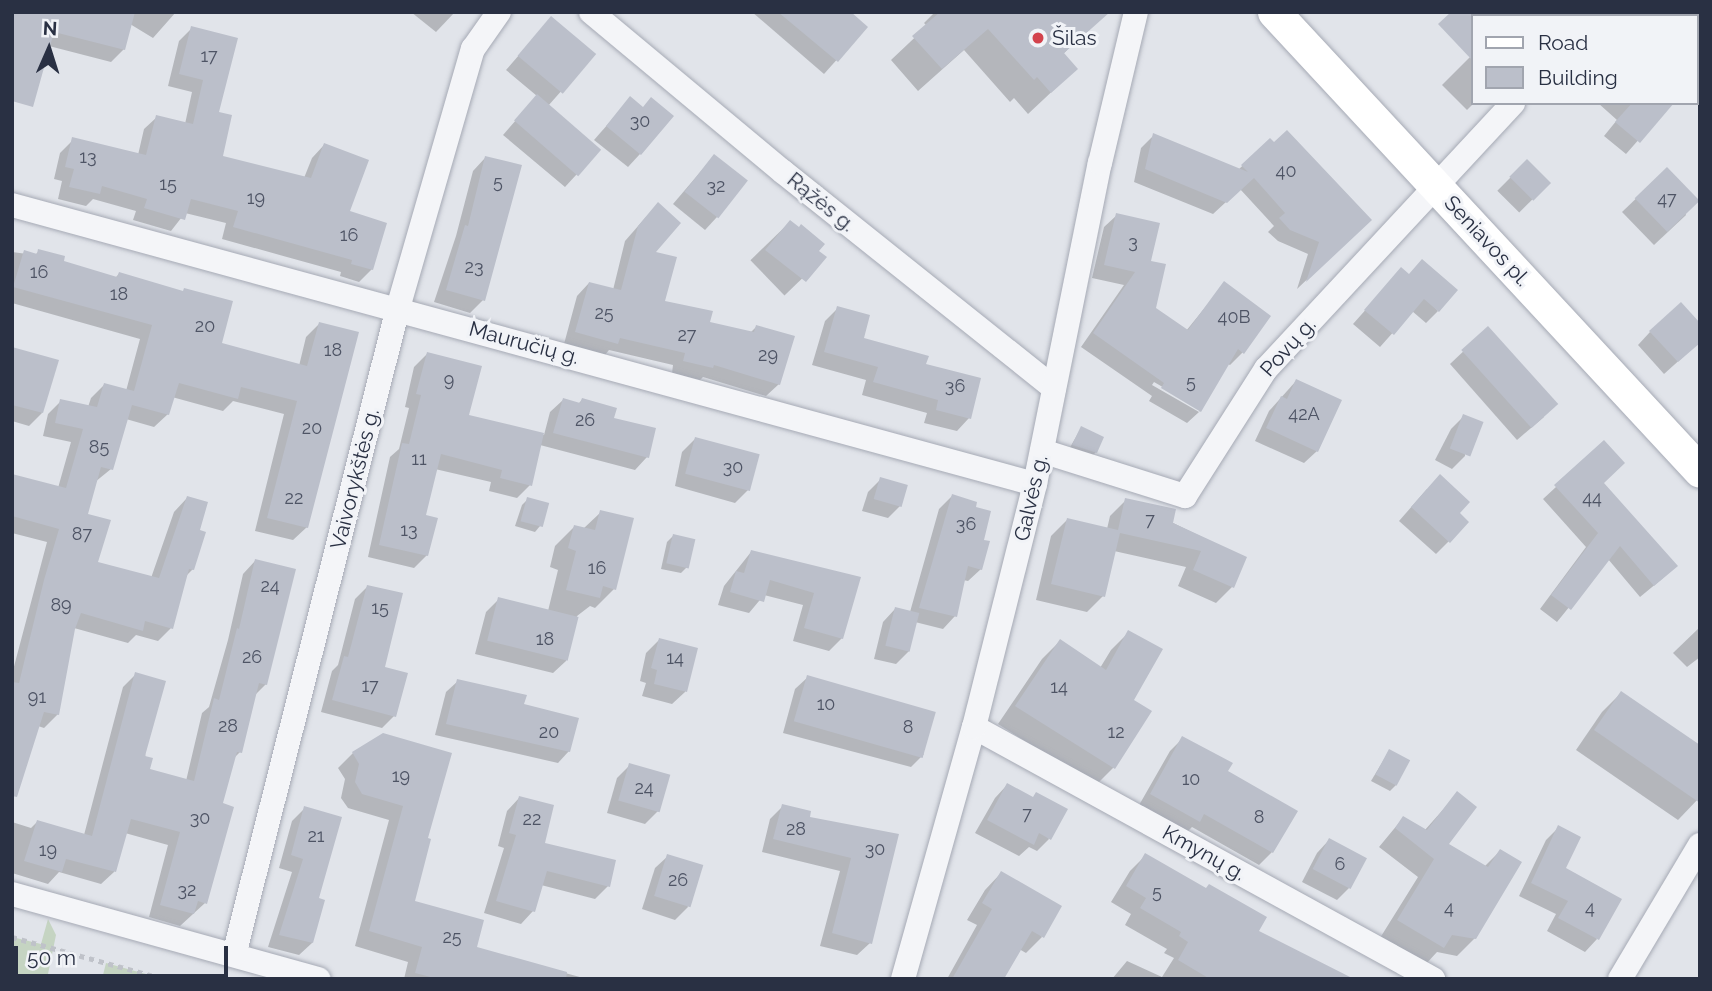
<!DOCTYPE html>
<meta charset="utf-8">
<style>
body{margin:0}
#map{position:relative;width:1712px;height:991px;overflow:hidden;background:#e1e4ea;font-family:Raleway,sans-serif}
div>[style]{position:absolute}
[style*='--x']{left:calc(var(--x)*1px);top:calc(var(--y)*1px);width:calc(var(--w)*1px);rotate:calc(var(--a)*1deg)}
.green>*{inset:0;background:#c5d4c2}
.shadow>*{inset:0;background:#0003;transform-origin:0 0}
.building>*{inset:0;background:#bbbfca;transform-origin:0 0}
.path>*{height:4.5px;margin-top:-2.25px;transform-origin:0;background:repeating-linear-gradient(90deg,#bfc2c9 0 5px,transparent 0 10px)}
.roads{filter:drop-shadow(0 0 2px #a6aab5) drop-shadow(0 0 2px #a6aab5)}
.street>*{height:24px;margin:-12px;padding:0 12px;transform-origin:12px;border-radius:12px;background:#f4f5f8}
.secondary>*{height:33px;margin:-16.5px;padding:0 16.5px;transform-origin:16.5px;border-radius:16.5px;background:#fff}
.dots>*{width:19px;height:19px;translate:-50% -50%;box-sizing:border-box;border:4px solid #f1f3f7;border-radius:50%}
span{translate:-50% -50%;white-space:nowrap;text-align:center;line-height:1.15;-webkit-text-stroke:6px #f1f3f7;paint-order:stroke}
.number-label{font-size:18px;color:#4e5465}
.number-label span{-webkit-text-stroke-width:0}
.poi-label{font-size:21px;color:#293043}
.left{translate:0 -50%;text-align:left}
.street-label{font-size:21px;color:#293043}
.frame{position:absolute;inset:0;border:14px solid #293043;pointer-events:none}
.legend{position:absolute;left:1471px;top:14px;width:228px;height:91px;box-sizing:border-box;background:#f1f3f7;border:2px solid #a1a5af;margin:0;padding:9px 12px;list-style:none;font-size:21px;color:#293043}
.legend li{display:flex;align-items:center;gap:14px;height:35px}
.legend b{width:35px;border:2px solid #a1a5af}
.north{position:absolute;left:14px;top:14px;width:70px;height:70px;-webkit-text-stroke:5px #f1f3f7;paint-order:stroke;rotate:3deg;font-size:19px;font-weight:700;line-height:28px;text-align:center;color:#293043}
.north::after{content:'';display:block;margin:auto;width:24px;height:32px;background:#293043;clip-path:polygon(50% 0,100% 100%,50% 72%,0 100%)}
.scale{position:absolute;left:14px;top:946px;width:214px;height:32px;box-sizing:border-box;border:4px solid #293043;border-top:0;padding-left:9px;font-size:21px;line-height:24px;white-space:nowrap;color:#293043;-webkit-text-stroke:5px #f1f3f7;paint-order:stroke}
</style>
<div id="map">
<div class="green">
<div style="clip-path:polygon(48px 919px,56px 935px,47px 979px,12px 979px,12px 937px,41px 944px)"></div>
<div style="clip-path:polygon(106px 963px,164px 979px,102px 979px)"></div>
</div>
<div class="shadow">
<div style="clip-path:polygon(12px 12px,176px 12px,153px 38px,130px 24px,124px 49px,111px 62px,49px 46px)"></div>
<div style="clip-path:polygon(411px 12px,455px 12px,436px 32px)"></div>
<div style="clip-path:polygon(752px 12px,848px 12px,866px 27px,824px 74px)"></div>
<div style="clip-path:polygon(935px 12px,1101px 12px,1104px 15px,1063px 54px,1076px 69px,1028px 114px,1014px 98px,1010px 102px,964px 50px,918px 91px,891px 60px,927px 26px,924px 23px)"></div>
<div style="clip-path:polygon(551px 18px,594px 54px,548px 106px,599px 150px,565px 187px,503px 135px,537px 96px,506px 70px)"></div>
<div style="clip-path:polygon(192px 28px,217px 114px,221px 157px,304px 178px,312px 158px,324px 145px,372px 269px,359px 282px,340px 276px,341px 272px,222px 239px,226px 223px,185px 213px,171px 231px,133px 220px,136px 211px,93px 199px,86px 206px,58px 199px,62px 181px,54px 179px,60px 153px,72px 141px,138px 155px,144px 129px,157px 117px,185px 124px,192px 92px,168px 86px,179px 41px)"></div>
<div style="clip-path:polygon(1472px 55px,1474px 103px,1467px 110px,1442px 85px)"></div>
<div style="clip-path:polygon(630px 99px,640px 154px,628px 167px,594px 140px)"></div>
<div style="clip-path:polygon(1598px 103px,1671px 103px,1626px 154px,1604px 136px,1617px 120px)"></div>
<div style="clip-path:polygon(1154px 135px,1238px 170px,1270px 140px,1357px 232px,1297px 289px,1308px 254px,1278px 241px,1268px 232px,1274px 226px,1240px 189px,1213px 214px,1134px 182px,1141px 148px)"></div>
<div style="clip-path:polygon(714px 156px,717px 217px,705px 230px,673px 204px)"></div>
<div style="clip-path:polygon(485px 158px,483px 300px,470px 313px,434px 302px,456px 236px,473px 171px)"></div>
<div style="left:1527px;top:161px;width:31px;height:42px;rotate:45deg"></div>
<div style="clip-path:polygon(1667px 169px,1686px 215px,1654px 245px,1622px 212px)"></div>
<div style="clip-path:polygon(1117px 215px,1149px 262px,1154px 308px,1186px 331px,1224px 284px,1243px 352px,1230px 365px,1228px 364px,1199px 412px,1199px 408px,1154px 382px,1152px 385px,1199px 412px,1187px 423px,1149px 401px,1152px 396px,1081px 347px,1124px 285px,1092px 278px,1104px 227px)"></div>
<div style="clip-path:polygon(646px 217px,663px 302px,708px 324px,750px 333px,756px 327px,779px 384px,766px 396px,703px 377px,700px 380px,672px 373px,673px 365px,609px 350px,605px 355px,564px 344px,577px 296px,589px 283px,613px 290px,625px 241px)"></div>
<div style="left:790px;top:222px;width:49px;height:55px;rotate:46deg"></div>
<div style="clip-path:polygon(39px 251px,62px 263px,115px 278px,119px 274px,220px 344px,299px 366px,306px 337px,319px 324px,307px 527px,293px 540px,255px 531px,284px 414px,233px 401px,223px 411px,172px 397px,168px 414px,154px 427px,126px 419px,111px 469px,95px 482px,86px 515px,96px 563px,151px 578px,174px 512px,187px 498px,198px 532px,193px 569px,185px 577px,171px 628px,158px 641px,136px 635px,128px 643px,74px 628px,58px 714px,44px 728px,38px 726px,12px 770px,12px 674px,47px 542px,12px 533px,12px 475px,58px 488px,71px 442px,43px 436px,48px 414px,61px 401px,88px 407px,91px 398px,104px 385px,126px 391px,140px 339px,12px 303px,12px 252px,35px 255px)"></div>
<div style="clip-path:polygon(1401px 270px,1438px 311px,1426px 323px,1412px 311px,1380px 347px,1353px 324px)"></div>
<div style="clip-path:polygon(838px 308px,862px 339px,924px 366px,969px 418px,957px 431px,924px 423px,927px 413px,862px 395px,866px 380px,812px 365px,825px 321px)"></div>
<div style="clip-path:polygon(1488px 328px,1544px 417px,1517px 440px,1450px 364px)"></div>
<div style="clip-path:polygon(1650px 332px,1694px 347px,1664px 374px,1638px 345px)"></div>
<div style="clip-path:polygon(12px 349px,42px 413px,29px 426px,12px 421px)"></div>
<div style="clip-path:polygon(427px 354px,467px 416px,544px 435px,550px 412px,563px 400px,578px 404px,582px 400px,612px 419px,647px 457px,635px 470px,540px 445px,530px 485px,517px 498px,489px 491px,491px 482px,435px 469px,424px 516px,427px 555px,414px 568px,368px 557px,390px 457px,399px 449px,409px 408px,405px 407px,414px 367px)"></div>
<div style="clip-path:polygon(1296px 381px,1317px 451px,1304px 463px,1255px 441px,1269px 411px)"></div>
<div style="clip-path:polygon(1464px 416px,1465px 456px,1452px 469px,1435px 460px,1451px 429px)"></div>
<div style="clip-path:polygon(1081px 428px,1096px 452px,1090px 458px,1068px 451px)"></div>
<div style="clip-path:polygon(695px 439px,748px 490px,735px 503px,675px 486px,682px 452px)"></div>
<div style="clip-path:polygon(881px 479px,901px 505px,888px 518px,862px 511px,868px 492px)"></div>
<div style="clip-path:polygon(1602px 483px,1663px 578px,1640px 597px,1608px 559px,1557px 622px,1540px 609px,1586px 547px,1543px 499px,1556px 487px)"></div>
<div style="clip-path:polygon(1427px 489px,1457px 514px,1449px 541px,1436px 554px,1399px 521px)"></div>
<div style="clip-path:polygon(952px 496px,981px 541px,981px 569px,968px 581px,963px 580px,955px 616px,943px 629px,915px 622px,909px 651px,896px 664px,874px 659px,883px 622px,895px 609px,910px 612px,939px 509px)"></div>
<div style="clip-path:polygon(528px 499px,540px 526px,535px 532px,515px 526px,522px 505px)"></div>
<div style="clip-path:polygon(1126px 500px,1245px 558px,1232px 587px,1216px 603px,1178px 586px,1186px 567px,1114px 551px,1103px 596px,1087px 612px,1036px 600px,1051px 536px,1067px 520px,1107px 529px,1110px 516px)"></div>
<div style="clip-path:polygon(601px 512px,614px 589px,595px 608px,590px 606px,577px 616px,566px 661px,553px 673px,475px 654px,486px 612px,499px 599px,548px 611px,558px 570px,550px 567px,555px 546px,574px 527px,583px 529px)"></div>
<div style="clip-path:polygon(673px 536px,687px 567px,681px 573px,661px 569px,667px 542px)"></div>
<div style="clip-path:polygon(751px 552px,857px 577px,842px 638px,829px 651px,793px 641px,803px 605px,764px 595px,749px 613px,718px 605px,724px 586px)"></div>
<div style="clip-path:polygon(255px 561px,266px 684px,254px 696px,240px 752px,233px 759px,221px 804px,205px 903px,180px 926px,149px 917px,168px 845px,125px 833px,114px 872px,101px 884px,59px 872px,48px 884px,12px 873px,12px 822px,31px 828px,37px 822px,84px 835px,123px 687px,136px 674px,147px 770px,186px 781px,202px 713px,209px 707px,228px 640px,243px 574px)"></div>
<div style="clip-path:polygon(367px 587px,394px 716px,382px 728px,321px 712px,332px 671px,338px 665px,355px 599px)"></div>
<div style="clip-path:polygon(1700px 627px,1700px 657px,1687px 667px,1673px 653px)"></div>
<div style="clip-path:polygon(1129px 632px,1132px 701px,1149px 712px,1113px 768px,1095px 786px,998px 724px,1042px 659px,1060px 641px,1100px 668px,1111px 650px)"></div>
<div style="clip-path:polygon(659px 640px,696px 649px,685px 692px,672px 704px,642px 696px,646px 683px,640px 681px,646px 653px)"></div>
<div style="clip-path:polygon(808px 677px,924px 754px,911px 767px,783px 733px,795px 689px)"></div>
<div style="clip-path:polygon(458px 681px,522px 705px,569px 751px,558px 763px,435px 735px,446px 692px)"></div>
<div style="clip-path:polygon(1621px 693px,1700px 797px,1678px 820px,1576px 750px,1602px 712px)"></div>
<div style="clip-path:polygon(383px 735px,426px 839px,412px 903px,475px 948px,587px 979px,404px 979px,408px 962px,355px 946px,389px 820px,348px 808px,341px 798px,345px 779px,338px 768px,353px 753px)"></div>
<div style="clip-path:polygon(1183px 738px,1226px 771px,1272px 852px,1259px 865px,1192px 827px,1186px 833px,1138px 807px,1170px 751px)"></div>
<div style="clip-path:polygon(1389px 751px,1396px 785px,1390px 791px,1371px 781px)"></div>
<div style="clip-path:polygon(630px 765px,658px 811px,645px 824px,607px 813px,617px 778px)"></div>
<div style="clip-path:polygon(1007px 785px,1032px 798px,1049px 839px,1037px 851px,1029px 847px,1019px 856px,975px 833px,995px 798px)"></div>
<div style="clip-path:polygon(1457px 794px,1446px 844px,1484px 867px,1500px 851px,1475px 938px,1457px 956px,1437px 952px,1425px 965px,1380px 938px,1418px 877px,1379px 847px,1403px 818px,1424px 831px)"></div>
<div style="clip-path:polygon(519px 798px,542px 844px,608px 886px,595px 899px,541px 885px,533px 911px,521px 924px,484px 913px,504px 848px,498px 846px,507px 811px)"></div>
<div style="clip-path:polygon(783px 806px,807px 819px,897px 835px,870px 943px,857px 955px,820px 946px,840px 871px,762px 852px,770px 819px)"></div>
<div style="clip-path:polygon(305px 808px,317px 899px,312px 943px,299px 955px,268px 947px,292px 872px,279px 868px,292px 821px)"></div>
<div style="clip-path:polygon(1559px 827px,1564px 868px,1597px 939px,1585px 952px,1547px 931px,1556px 914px,1519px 896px,1546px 840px)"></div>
<div style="clip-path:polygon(1329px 840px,1350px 887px,1337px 900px,1302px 882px,1317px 853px)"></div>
<div style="clip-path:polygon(1146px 855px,1256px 932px,1329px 979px,1112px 979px,1127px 961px,1162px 977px,1174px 958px,1164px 953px,1167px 949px,1125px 925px,1131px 914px,1111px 902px,1130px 871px)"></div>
<div style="clip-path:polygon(668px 856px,688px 907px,675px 920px,642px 909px,655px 868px)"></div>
<div style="clip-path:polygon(1001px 873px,1042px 937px,1026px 953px,1019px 949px,1002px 979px,947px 979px,977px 925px,967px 920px,985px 890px)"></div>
</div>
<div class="building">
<div style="clip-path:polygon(12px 12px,135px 12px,125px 50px,54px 32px,33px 107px,12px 101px)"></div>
<div style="clip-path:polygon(778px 12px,851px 12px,868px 27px,838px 62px)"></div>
<div style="clip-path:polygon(940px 12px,1110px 12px,1064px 53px,1078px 69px,1051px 93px,1037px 77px,1034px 80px,988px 29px,942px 69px,912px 36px)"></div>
<div style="clip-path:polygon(1451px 12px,1472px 12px,1472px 60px,1438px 24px)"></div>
<div style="left:551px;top:16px;width:59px;height:52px;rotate:40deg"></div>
<div style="clip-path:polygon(191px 26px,238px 38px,219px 112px,232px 115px,223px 156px,311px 178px,324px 143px,369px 160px,350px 211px,387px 223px,373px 270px,351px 264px,352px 260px,233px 227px,238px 211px,191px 199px,185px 220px,144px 208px,147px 199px,102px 186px,100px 194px,69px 187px,74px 169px,65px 167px,72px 137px,146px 155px,156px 115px,193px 124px,203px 80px,179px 74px)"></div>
<div style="left:537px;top:94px;width:85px;height:35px;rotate:41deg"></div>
<div style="clip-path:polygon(630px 96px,643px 107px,651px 97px,674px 116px,641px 155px,606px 126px)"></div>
<div style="clip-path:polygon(1632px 103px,1674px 103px,1640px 143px,1615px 122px)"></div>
<div style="clip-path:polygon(1287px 130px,1372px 220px,1306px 282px,1319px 242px,1290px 230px,1279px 218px,1285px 213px,1254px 178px,1227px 203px,1145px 169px,1153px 133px,1248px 172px,1241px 165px,1270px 138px,1274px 142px)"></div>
<div style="left:714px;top:154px;width:43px;height:48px;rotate:38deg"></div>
<div style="clip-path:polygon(485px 156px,522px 165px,485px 301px,446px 290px,465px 225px,468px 226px)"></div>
<div style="left:1527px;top:159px;width:34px;height:25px;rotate:45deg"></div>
<div style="left:1667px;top:167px;width:47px;height:45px;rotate:46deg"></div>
<div style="clip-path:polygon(658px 202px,681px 223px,656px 252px,677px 257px,665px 301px,713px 311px,710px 322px,754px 332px,756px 325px,795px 336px,780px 385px,714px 365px,713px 368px,683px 361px,685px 353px,620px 338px,618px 344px,575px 332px,589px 282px,621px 290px,638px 226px)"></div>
<div style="clip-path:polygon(1116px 213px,1160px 223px,1151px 261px,1166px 264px,1156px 308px,1188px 330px,1224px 281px,1271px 316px,1244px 354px,1238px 349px,1201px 412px,1161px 388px,1164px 383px,1093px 333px,1135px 272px,1104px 265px)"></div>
<div style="clip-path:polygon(790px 220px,799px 227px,801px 224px,825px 244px,819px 251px,827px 257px,806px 282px,765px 250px)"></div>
<div style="clip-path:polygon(38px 249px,65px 256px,64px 261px,117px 277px,119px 272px,183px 291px,184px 288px,233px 301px,222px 343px,307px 366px,319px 322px,359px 332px,308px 528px,267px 518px,297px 401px,241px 387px,238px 399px,179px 383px,169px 415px,132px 405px,113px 470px,101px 467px,88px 514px,111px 520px,98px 562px,159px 578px,187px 496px,208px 502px,200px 530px,206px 532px,194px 570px,189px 569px,173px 629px,145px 621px,143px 631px,81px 613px,75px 629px,59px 715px,44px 712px,17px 797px,12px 796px,12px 682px,19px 683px,44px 580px,59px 529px,12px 516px,12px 474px,66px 488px,83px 429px,55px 423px,60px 399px,97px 407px,104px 383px,134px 391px,152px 325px,13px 287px,24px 250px,37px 254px)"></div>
<div style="clip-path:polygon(1422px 259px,1458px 290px,1439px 312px,1424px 299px,1394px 335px,1364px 310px,1401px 267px,1409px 274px)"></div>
<div style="clip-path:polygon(1681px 302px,1700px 323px,1700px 343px,1678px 362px,1649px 331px)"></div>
<div style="clip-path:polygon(837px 306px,870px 315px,864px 338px,929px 356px,926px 364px,981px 378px,971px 419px,936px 410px,938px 400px,873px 382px,878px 367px,824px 352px)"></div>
<div style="left:1488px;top:326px;width:105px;height:36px;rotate:48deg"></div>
<div style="clip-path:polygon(12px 347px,59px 360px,43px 413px,12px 405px)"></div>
<div style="clip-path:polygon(427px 352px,482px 366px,469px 415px,544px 433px,532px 486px,500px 478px,502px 470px,441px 454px,426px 515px,438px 518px,428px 556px,379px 545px,402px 443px,409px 444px,421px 395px,416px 394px)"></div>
<div style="clip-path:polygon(1296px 379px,1342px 400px,1318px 452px,1266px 428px,1281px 396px,1287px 399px)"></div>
<div style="clip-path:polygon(563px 398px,580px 403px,582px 398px,617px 408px,614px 418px,656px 428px,649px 458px,553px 433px)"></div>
<div style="left:1463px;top:414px;width:22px;height:37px;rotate:21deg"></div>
<div style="clip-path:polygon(1081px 426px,1104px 437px,1097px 453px,1072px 445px)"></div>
<div style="left:695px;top:437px;width:67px;height:38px;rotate:15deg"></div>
<div style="clip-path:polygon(1604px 440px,1625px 463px,1604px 483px,1678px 566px,1654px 586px,1620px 546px,1571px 610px,1551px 595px,1598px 533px,1554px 485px)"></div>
<div style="clip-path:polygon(1440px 474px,1470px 502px,1460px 513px,1469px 522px,1450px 543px,1411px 507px)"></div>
<div style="left:880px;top:477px;width:29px;height:23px;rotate:16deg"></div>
<div style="clip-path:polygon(952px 494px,977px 502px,976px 507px,991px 511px,984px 540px,990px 541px,982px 570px,968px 566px,957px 617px,919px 608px)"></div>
<div style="left:527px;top:497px;width:23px;height:25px;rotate:15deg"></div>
<div style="clip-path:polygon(1125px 498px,1176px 509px,1173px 523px,1247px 557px,1234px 588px,1193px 570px,1201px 551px,1120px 533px,1105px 597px,1051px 584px,1067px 518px,1118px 530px)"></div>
<div style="clip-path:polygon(600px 510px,634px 518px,616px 590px,603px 586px,600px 598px,566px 590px,576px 551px,568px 548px,574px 525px,595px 530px)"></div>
<div style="left:673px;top:534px;width:23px;height:30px;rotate:13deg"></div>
<div style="clip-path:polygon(751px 550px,861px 577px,843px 639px,804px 628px,814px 593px,770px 580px,764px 602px,730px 592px,736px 571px,744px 573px)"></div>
<div style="clip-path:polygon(255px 559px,296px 569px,267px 685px,259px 683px,242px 753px,237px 752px,223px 803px,234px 807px,207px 904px,198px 901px,194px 914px,160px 905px,180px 832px,131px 819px,116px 872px,66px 859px,62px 872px,24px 861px,37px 820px,92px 836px,135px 672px,166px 681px,145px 756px,153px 758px,150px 769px,194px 781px,214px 698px,219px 700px,237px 628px,239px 629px)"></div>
<div style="clip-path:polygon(367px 585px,403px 593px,385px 667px,408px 673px,396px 717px,332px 700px,344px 656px,348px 657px)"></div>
<div style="left:498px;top:597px;width:83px;height:45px;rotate:14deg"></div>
<div style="left:895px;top:607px;width:25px;height:40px;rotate:14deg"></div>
<div style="clip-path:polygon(1128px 630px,1163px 649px,1134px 700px,1152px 711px,1115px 769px,1015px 706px,1060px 639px,1106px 670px)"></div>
<div style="clip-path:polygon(659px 638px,698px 648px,687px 692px,654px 684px,657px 670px,651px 668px)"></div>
<div style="left:807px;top:675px;width:134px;height:48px;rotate:16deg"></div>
<div style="clip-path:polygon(457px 679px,527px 695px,524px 704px,579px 718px,570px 752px,446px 724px)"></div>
<div style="clip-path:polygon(1621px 691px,1700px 745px,1700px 803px,1594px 730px)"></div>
<div style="clip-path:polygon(383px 733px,452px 753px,428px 838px,431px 839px,415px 901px,484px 920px,477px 947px,567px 972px,566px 979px,438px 979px,415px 973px,422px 947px,369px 931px,403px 806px,362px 794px,355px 782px,359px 764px,352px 752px)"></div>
<div style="clip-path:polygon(1182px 736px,1233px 763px,1228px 771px,1298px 811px,1273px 853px,1204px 814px,1200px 822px,1150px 794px)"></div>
<div style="left:1389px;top:749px;width:24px;height:29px;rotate:28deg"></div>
<div style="left:629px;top:763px;width:43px;height:39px;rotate:16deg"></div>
<div style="clip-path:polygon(1007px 783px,1033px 797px,1036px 792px,1068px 809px,1051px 840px,1039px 833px,1034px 845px,987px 820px)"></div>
<div style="clip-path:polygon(1457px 791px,1477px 807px,1449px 844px,1488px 867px,1500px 849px,1522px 862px,1476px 939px,1452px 935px,1444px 948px,1397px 920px,1434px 859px,1395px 828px,1403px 816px,1427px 830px)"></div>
<div style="clip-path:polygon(519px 796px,554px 805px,545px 843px,616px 860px,610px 887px,547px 871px,535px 912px,496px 901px,516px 835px,509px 833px)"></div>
<div style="clip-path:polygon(782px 804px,811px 811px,810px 817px,899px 834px,872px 944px,832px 933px,851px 858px,773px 839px)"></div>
<div style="clip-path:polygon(304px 806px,342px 817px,319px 898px,325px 900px,313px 943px,279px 935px,303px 859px,291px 855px)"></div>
<div style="clip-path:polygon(1558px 825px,1581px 837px,1566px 868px,1622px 899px,1599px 940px,1558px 918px,1568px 901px,1531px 883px)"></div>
<div style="left:1329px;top:838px;width:43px;height:35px;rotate:28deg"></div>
<div style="clip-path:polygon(1145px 853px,1206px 888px,1209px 884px,1267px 917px,1259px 931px,1354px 979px,1210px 979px,1178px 960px,1188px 942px,1179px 936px,1181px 932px,1140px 908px,1146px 898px,1126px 886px)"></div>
<div style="left:667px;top:854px;width:38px;height:44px;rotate:17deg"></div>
<div style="clip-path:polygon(1001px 871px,1062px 906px,1044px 938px,1032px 931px,1004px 979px,952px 979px,992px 909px,982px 903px)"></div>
</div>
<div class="path">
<div style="--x:12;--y:937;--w:158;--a:15.4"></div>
</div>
<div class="roads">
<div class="street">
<div style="--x:591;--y:12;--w:249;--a:39.8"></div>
<div style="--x:782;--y:171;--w:348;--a:38.6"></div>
<div style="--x:1592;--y:16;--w:5;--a:-53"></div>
<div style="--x:12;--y:205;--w:1060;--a:15.26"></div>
<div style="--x:1042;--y:451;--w:150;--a:17.5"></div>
<div style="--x:1185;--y:496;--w:151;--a:-57.5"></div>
<div style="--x:1266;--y:369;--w:363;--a:-47.1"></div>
<div style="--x:974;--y:727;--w:524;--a:28.77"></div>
<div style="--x:12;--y:894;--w:318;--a:15.5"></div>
<div style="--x:234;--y:955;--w:667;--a:-75.78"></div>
<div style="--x:398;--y:308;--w:270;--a:-73.9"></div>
<div style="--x:473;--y:49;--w:45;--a:-54.9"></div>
<div style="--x:903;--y:979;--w:262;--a:-74.3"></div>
<div style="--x:974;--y:727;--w:251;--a:-75.9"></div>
<div style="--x:1035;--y:484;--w:328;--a:-78.6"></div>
<div style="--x:1100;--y:163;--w:155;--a:-76.6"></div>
<div style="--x:1620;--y:979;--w:156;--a:-59.2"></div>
</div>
<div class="secondary">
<div style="--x:1274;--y:12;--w:626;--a:47.14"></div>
</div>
</div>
<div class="dots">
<div style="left:1038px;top:38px;background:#d3434d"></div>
</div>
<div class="number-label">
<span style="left:209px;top:56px">17</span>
<span style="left:640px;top:121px">30</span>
<span style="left:88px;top:157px">13</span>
<span style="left:1286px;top:171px">40</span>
<span style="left:498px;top:182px">5</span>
<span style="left:168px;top:184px">15</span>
<span style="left:716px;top:186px">32</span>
<span style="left:256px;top:198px">19</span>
<span style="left:1667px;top:199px">47</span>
<span style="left:349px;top:235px">16</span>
<span style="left:1133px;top:242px">3</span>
<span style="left:474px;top:267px">23</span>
<span style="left:39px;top:272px">16</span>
<span style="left:119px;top:294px">18</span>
<span style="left:604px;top:313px">25</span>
<span style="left:1234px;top:317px">40B</span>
<span style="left:205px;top:326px">20</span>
<span style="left:687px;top:335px">27</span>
<span style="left:333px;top:350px">18</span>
<span style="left:768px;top:355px">29</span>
<span style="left:449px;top:380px">9</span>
<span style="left:1191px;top:382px">5</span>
<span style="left:955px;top:386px">36</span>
<span style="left:1304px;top:414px">42A</span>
<span style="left:585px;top:420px">26</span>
<span style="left:312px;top:428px">20</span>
<span style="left:99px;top:447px">85</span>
<span style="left:419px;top:459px">11</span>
<span style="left:733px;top:467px">30</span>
<span style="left:294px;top:498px">22</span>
<span style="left:1592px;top:498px">44</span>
<span style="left:1150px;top:520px">7</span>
<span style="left:966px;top:524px">36</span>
<span style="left:409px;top:530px">13</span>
<span style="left:82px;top:534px">87</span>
<span style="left:597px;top:568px">16</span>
<span style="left:270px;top:586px">24</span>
<span style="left:61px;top:605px">89</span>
<span style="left:380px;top:608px">15</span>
<span style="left:545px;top:639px">18</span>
<span style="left:252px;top:657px">26</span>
<span style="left:675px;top:658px">14</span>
<span style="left:370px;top:686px">17</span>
<span style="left:1059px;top:687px">14</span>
<span style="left:37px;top:697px">91</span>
<span style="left:826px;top:704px">10</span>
<span style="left:228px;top:726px">28</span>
<span style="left:908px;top:727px">8</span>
<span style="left:549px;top:732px">20</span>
<span style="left:1116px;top:732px">12</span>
<span style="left:401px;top:776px">19</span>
<span style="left:1191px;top:779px">10</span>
<span style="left:644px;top:788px">24</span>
<span style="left:1027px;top:814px">7</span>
<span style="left:1259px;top:817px">8</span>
<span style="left:200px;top:818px">30</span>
<span style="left:532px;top:819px">22</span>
<span style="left:796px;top:829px">28</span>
<span style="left:316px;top:836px">21</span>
<span style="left:875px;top:849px">30</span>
<span style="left:48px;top:850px">19</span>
<span style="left:1340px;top:864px">6</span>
<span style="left:678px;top:880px">26</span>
<span style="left:187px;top:890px">32</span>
<span style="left:1157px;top:892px">5</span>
<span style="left:1449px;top:908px">4</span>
<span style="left:1590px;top:908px">4</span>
<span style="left:452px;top:937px">25</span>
</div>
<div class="poi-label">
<span class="left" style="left:1052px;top:38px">Šilas</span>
</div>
<div class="street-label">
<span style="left:821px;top:202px;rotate:39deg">Rąžės g.</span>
<span style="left:1487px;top:241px;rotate:47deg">Seniavos pl.</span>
<span style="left:524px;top:343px;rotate:15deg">Mauručių g.</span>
<span style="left:1288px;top:347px;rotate:-48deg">Povų g.</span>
<span style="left:355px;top:479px;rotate:-76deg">Vaivorykštės g.</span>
<span style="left:1031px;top:498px;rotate:-77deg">Galvės g.</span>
<span style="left:1204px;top:853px;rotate:29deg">Kmynų g.</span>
</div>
<div class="frame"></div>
<ul class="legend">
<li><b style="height:9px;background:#fff"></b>Road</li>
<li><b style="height:19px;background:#bbbfca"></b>Building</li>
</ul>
<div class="north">N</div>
<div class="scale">50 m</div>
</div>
